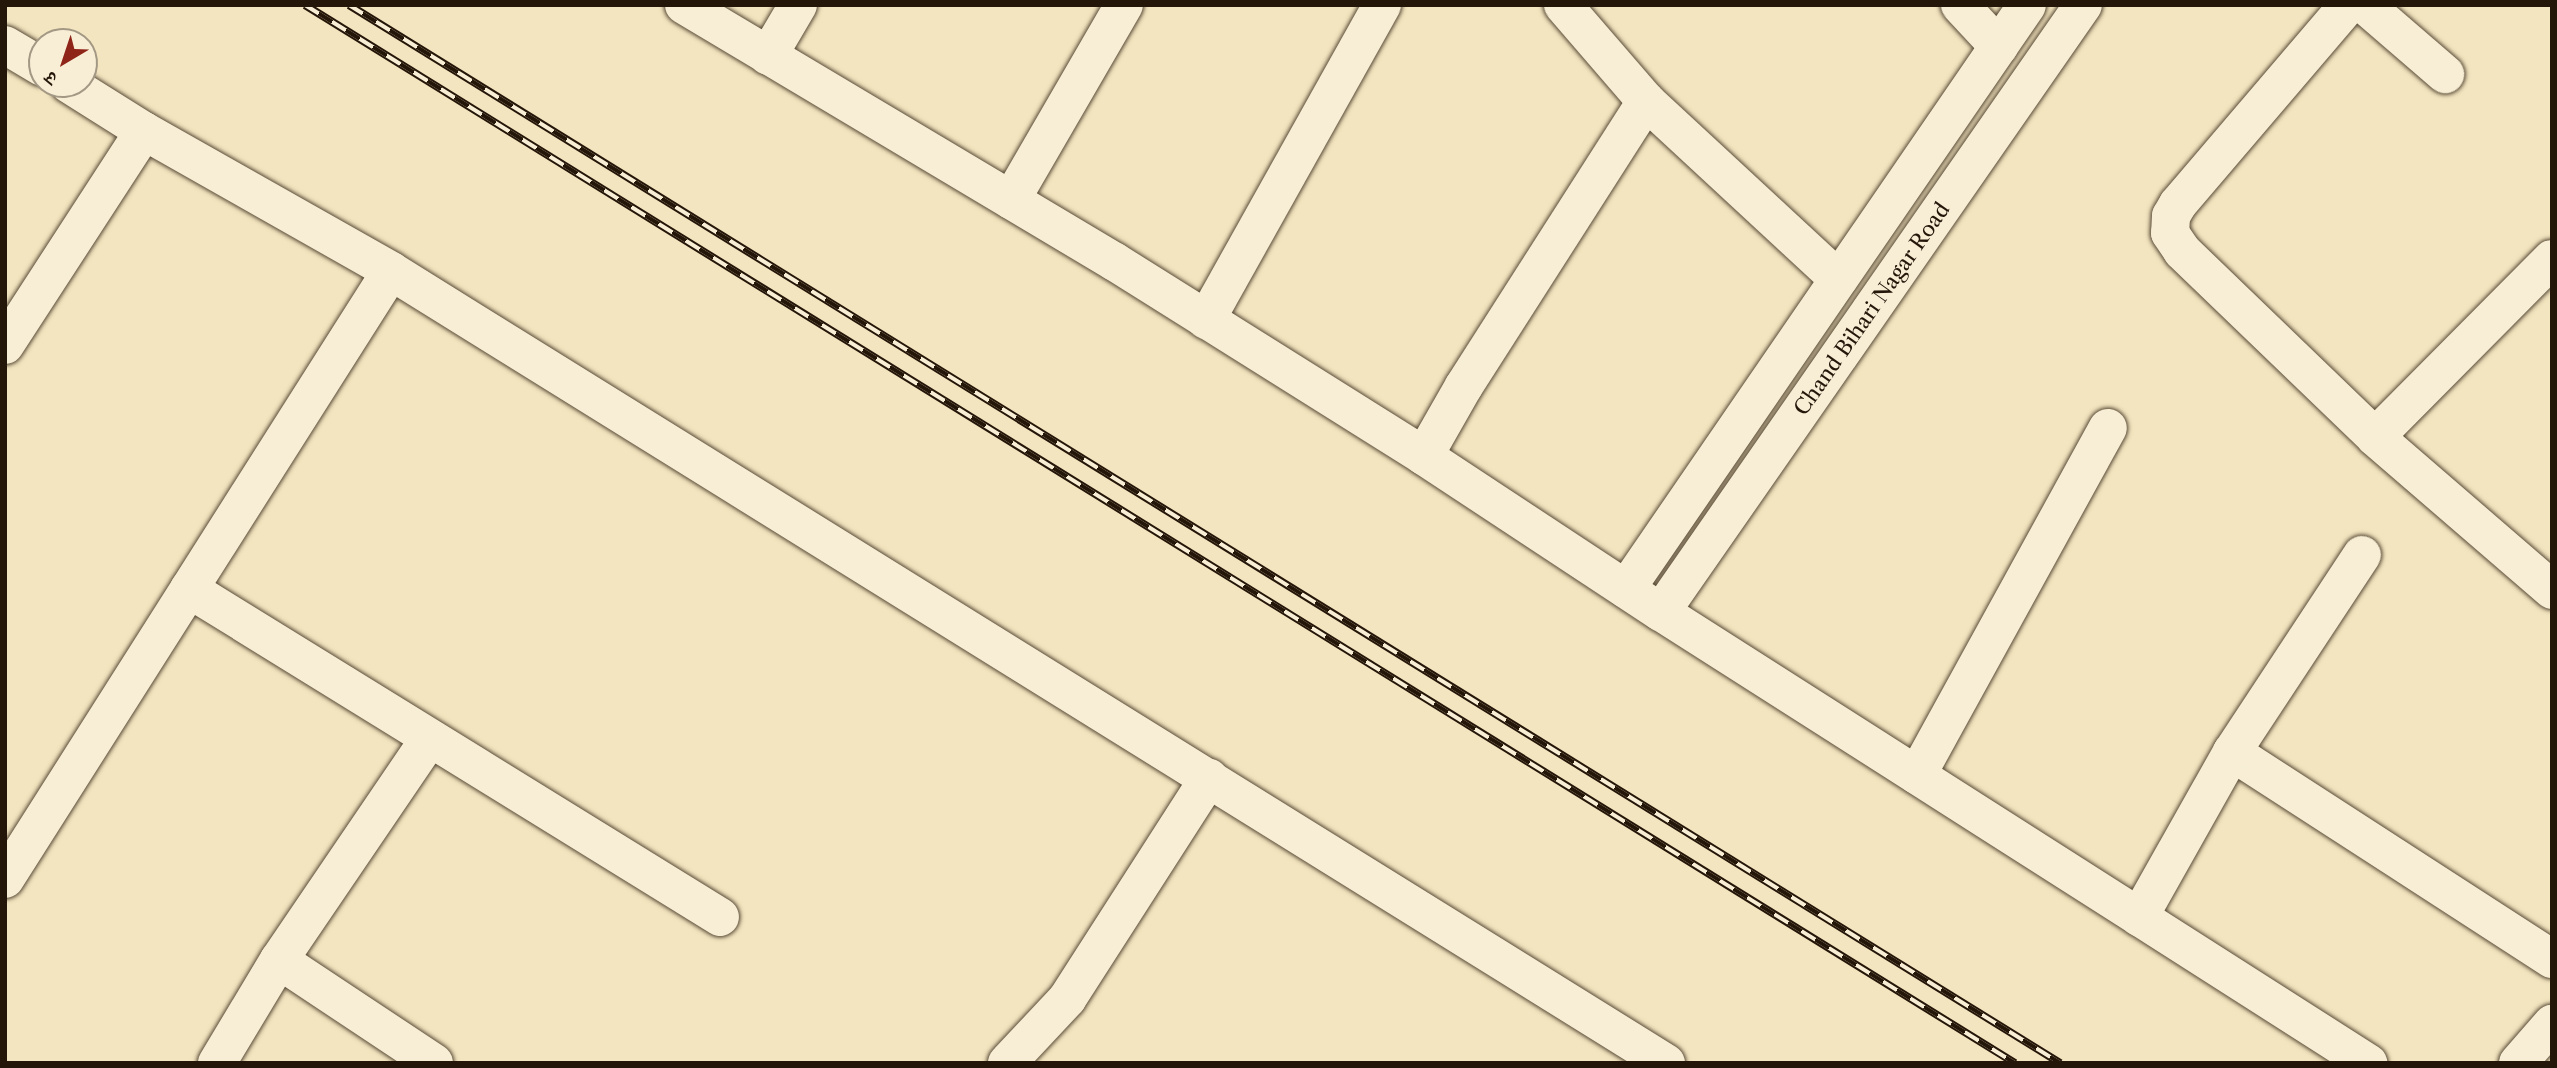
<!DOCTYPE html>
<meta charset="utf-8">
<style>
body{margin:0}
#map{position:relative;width:2557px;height:1068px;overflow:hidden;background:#f3e5bf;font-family:"Libre Caslon Text","Noto Serif Devanagari",serif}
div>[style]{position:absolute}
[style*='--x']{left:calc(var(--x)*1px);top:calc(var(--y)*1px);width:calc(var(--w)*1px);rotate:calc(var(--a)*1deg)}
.roads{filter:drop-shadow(0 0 2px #584a37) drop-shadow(0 0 2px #584a37)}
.minor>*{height:38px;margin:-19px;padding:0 19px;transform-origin:19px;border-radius:19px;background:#f7eed5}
.rail>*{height:8px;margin-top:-4px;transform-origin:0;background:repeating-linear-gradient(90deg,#f7eed5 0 16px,#25160a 0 32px);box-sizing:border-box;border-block:2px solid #25160a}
span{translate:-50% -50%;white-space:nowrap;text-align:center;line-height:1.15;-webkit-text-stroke:5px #f7eed5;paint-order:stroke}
.street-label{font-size:21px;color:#25160a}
.frame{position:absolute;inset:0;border:7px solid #25160a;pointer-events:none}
.north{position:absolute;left:28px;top:28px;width:70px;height:70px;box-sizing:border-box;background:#f7eed5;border:2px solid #a39884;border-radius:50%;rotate:219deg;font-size:19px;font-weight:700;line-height:28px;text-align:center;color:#25160a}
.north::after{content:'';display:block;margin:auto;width:24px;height:32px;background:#8f2418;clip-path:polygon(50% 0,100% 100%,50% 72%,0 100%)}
</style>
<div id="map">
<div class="roads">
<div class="minor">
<div style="--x:684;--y:5;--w:502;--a:30.81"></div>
<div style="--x:1115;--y:262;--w:365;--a:32.1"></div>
<div style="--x:1424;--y:456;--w:284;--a:33.4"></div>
<div style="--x:1661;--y:612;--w:839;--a:32.53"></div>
<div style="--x:1563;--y:5;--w:127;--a:49.2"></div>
<div style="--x:1646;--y:101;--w:262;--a:42.8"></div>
<div style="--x:1960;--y:5;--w:57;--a:47.1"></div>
<div style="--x:2348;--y:5;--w:262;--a:130.5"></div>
<div style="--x:2178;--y:204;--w:14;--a:120"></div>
<div style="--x:2171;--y:216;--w:17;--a:93"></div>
<div style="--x:2170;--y:233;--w:22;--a:56"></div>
<div style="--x:2182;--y:251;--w:268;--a:43.9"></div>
<div style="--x:2375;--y:437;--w:234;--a:40.8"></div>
<div style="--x:2365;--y:5;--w:106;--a:40.8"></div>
<div style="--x:5;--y:45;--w:43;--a:30.7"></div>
<div style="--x:768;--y:56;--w:59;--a:-59.5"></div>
<div style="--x:69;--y:84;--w:89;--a:32.1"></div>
<div style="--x:144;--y:131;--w:284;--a:29.5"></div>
<div style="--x:391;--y:271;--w:1501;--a:31.85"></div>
<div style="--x:1011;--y:200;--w:225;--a:-59.9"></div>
<div style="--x:1206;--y:320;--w:361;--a:-60.8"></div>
<div style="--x:5;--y:345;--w:255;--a:-57"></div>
<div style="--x:2375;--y:437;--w:251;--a:-45.2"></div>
<div style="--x:1424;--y:456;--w:81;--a:-60.3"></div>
<div style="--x:1464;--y:386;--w:338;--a:-57.4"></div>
<div style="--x:189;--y:589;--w:624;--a:31.7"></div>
<div style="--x:1626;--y:589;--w:708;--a:-55.52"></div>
<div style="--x:1661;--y:612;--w:739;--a:-55.19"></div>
<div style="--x:2232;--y:752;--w:381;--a:32.9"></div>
<div style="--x:1917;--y:775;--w:396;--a:-61.2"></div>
<div style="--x:5;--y:879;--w:720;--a:-57.59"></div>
<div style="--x:2139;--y:917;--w:189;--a:-60.6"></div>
<div style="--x:2232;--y:752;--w:236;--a:-56.6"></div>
<div style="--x:279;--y:960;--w:186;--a:33.6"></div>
<div style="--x:217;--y:1063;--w:120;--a:-59"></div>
<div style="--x:279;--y:960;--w:267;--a:-55.8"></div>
<div style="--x:1007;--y:1063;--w:88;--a:-46.8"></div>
<div style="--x:1067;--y:999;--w:263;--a:-57.3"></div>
<div style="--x:2518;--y:1063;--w:52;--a:-48.9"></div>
</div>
</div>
<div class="rail">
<div style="--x:305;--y:5;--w:2011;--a:31.75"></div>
<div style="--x:349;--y:5;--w:2012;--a:31.73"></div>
</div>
<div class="street-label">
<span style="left:1872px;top:309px;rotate:-55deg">Chand Bihari Nagar Road</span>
</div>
<div class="frame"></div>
<div class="north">उ</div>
</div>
